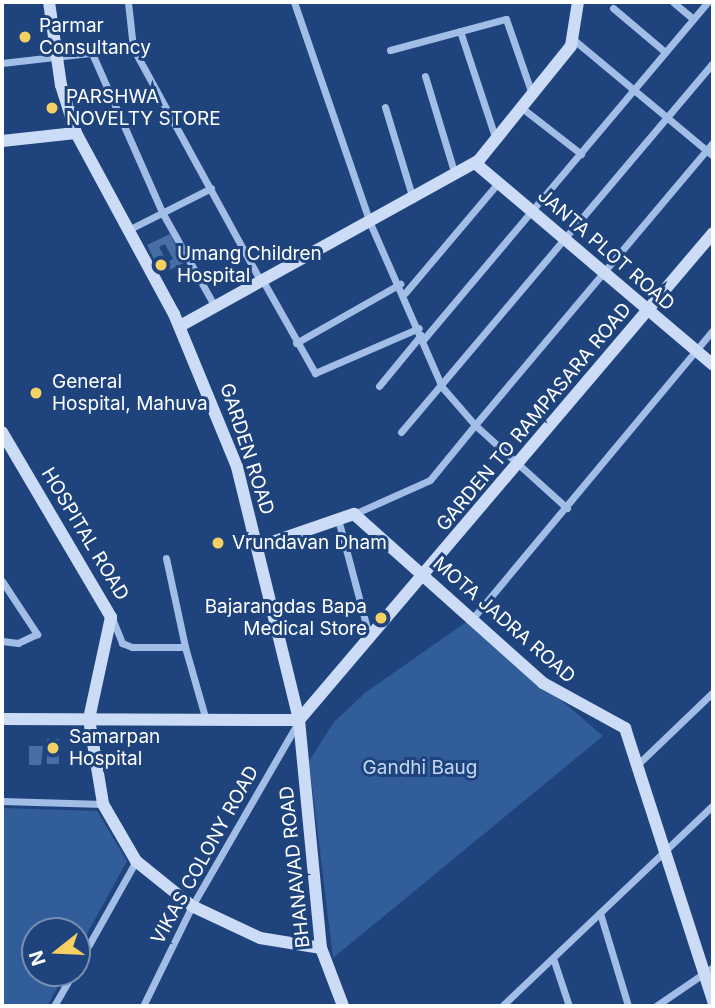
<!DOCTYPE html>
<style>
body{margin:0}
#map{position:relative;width:715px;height:1008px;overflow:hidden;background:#1f447d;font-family:Inter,sans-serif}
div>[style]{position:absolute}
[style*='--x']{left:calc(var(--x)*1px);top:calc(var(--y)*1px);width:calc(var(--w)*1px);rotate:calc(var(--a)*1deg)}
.green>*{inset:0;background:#325d9b}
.building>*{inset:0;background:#486ea6;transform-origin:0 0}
.street>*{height:7px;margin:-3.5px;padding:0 3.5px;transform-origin:3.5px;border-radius:3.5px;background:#a2bee7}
.secondary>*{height:12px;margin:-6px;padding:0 6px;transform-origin:6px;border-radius:6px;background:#ccdcf6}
.dots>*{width:19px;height:19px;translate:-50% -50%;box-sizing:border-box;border:4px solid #1f447d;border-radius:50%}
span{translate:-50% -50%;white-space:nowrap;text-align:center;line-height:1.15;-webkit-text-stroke:6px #1f447d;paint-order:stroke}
.poi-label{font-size:19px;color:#fff}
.left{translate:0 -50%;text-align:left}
.right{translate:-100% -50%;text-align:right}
.street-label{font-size:19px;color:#fff}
.park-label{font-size:19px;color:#c5d9f5}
.frame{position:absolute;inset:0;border:4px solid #fff;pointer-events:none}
.north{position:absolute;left:21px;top:917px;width:70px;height:70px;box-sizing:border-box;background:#1f447d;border:2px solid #798fb1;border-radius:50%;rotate:252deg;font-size:19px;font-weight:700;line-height:28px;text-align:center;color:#fff}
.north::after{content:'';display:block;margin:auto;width:24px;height:32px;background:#f5d162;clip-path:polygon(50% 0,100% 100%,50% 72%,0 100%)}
</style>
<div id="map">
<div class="green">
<div style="clip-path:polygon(468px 621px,603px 736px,333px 958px,309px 761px,334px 722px,366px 692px)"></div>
<div style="clip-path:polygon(2px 808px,97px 811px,127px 861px,77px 952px,77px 931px,35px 931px,35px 973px,65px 973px,47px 1006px,2px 1006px)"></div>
</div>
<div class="building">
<div style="clip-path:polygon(evenodd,170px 234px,184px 263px,161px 274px,147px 245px,170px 234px,165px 244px,173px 259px,167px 262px,159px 247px,165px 244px)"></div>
<div style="left:47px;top:739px;width:12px;height:25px"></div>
<div style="clip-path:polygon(29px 746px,43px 746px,41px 765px,29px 765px)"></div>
</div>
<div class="street">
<div style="--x:128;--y:2;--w:46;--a:83.8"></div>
<div style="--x:294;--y:2;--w:234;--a:71"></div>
<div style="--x:370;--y:223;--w:179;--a:66.3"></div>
<div style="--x:442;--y:387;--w:50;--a:49"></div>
<div style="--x:475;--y:425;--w:370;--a:-49.9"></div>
<div style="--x:673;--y:2;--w:26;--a:40"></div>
<div style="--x:613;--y:8;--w:68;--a:40.2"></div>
<div style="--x:460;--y:31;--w:115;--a:71.7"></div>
<div style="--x:574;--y:40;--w:181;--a:39.8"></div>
<div style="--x:390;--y:50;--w:120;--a:-15"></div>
<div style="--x:506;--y:19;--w:79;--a:70.9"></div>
<div style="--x:91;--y:51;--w:176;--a:66.2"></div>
<div style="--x:162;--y:212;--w:109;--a:60.8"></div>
<div style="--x:2;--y:63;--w:132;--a:-6.5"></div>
<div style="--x:133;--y:48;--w:267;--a:61.3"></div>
<div style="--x:425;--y:76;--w:103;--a:73.1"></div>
<div style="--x:385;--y:107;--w:96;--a:73.1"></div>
<div style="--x:522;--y:108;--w:75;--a:37.9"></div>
<div style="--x:128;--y:230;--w:93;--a:-26.8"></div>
<div style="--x:263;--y:281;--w:106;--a:60.5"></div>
<div style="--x:315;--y:373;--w:113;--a:-23.4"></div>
<div style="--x:405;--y:293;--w:144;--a:-49.8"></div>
<div style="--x:423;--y:340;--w:442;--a:-49.9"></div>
<div style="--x:296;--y:343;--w:120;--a:-29.6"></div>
<div style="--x:379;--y:386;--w:66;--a:-50.5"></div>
<div style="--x:401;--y:432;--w:483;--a:-49.8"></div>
<div style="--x:354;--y:514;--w:83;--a:-24.1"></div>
<div style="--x:430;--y:480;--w:71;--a:-50.7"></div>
<div style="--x:475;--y:425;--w:124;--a:42.1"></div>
<div style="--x:338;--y:519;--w:124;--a:75.1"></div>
<div style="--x:166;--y:558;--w:91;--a:77.9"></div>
<div style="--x:2;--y:581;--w:64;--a:56.6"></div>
<div style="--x:37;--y:634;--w:21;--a:155"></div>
<div style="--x:18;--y:643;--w:16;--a:-173"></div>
<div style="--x:112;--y:618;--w:27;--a:68"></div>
<div style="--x:122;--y:643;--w:11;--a:22"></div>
<div style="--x:132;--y:647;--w:53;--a:0"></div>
<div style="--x:185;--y:647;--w:76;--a:74"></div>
<div style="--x:473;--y:618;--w:375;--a:-50.2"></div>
<div style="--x:637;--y:765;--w:105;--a:-43.8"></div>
<div style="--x:2;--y:801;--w:101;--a:1.7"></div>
<div style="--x:600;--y:913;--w:97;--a:73.2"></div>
<div style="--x:553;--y:958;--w:51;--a:71.6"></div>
<div style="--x:77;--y:966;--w:120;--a:-60.7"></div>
<div style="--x:54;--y:1006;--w:38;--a:-60"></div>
<div style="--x:143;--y:1006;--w:111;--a:-63.9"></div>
<div style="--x:192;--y:906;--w:214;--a:-60"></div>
<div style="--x:502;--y:1006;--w:291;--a:-43.6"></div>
<div style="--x:656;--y:1006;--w:69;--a:-34.4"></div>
</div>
<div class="secondary">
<div style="--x:49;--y:2;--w:84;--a:81.8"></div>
<div style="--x:61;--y:85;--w:50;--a:72.6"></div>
<div style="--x:76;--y:133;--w:206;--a:61.6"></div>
<div style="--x:174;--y:314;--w:165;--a:67.6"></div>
<div style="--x:237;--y:467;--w:260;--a:76.2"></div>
<div style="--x:299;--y:720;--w:229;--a:84.5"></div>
<div style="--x:321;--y:948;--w:62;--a:69.2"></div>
<div style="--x:2;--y:141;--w:74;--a:-6.2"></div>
<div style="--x:475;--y:163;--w:312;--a:40.3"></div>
<div style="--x:180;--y:326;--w:342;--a:-29"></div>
<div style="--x:479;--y:160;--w:146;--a:-51.1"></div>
<div style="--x:571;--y:46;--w:45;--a:-81"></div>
<div style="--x:2;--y:432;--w:215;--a:59.5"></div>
<div style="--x:111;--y:617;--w:104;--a:102.2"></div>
<div style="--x:89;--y:719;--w:86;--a:80.6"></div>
<div style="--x:103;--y:804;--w:66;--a:59.9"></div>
<div style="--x:136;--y:861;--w:72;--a:38.8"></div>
<div style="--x:192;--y:906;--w:75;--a:25.2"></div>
<div style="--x:260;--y:938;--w:62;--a:9.3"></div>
<div style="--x:258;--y:547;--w:102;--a:-19"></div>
<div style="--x:354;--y:514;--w:254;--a:41.8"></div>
<div style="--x:543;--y:683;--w:94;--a:28.8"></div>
<div style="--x:625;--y:728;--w:287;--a:72.1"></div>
<div style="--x:2;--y:719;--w:297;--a:0.2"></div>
<div style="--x:299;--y:720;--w:639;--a:-49.63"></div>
</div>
<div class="dots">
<div style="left:25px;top:37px;background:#f5d162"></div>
<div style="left:52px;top:108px;background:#f5d162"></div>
<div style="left:161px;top:265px;background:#f5d162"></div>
<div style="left:36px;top:393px;background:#f5d162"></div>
<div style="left:218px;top:543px;background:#f5d162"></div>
<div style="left:381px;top:618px;background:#f5d162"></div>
<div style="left:53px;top:748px;background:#f5d162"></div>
</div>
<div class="poi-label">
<span class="left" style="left:39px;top:37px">Parmar<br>Consultancy</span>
<span class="left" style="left:66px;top:108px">PARSHWA<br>NOVELTY STORE</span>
<span class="left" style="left:177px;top:265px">Umang Children<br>Hospital</span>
<span class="left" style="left:52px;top:393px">General<br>Hospital, Mahuva</span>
<span class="left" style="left:232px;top:543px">Vrundavan Dham</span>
<span class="right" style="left:367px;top:618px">Bajarangdas Bapa<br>Medical Store</span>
<span class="left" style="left:69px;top:748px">Samarpan<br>Hospital</span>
</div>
<div class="street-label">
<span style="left:606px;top:250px;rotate:41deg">JANTA PLOT ROAD</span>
<span style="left:534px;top:417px;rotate:-50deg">GARDEN TO RAMPASARA ROAD</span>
<span style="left:247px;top:449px;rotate:72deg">GARDEN ROAD</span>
<span style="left:85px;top:534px;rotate:59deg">HOSPITAL ROAD</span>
<span style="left:504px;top:620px;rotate:41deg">MOTA JADRA ROAD</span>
<span style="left:205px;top:855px;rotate:-61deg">VIKAS COLONY ROAD</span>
<span style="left:295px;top:867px;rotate:-96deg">BHANAVAD ROAD</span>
</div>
<div class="park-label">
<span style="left:420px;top:768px">Gandhi Baug</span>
</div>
<div class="frame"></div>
<div class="north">N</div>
</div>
